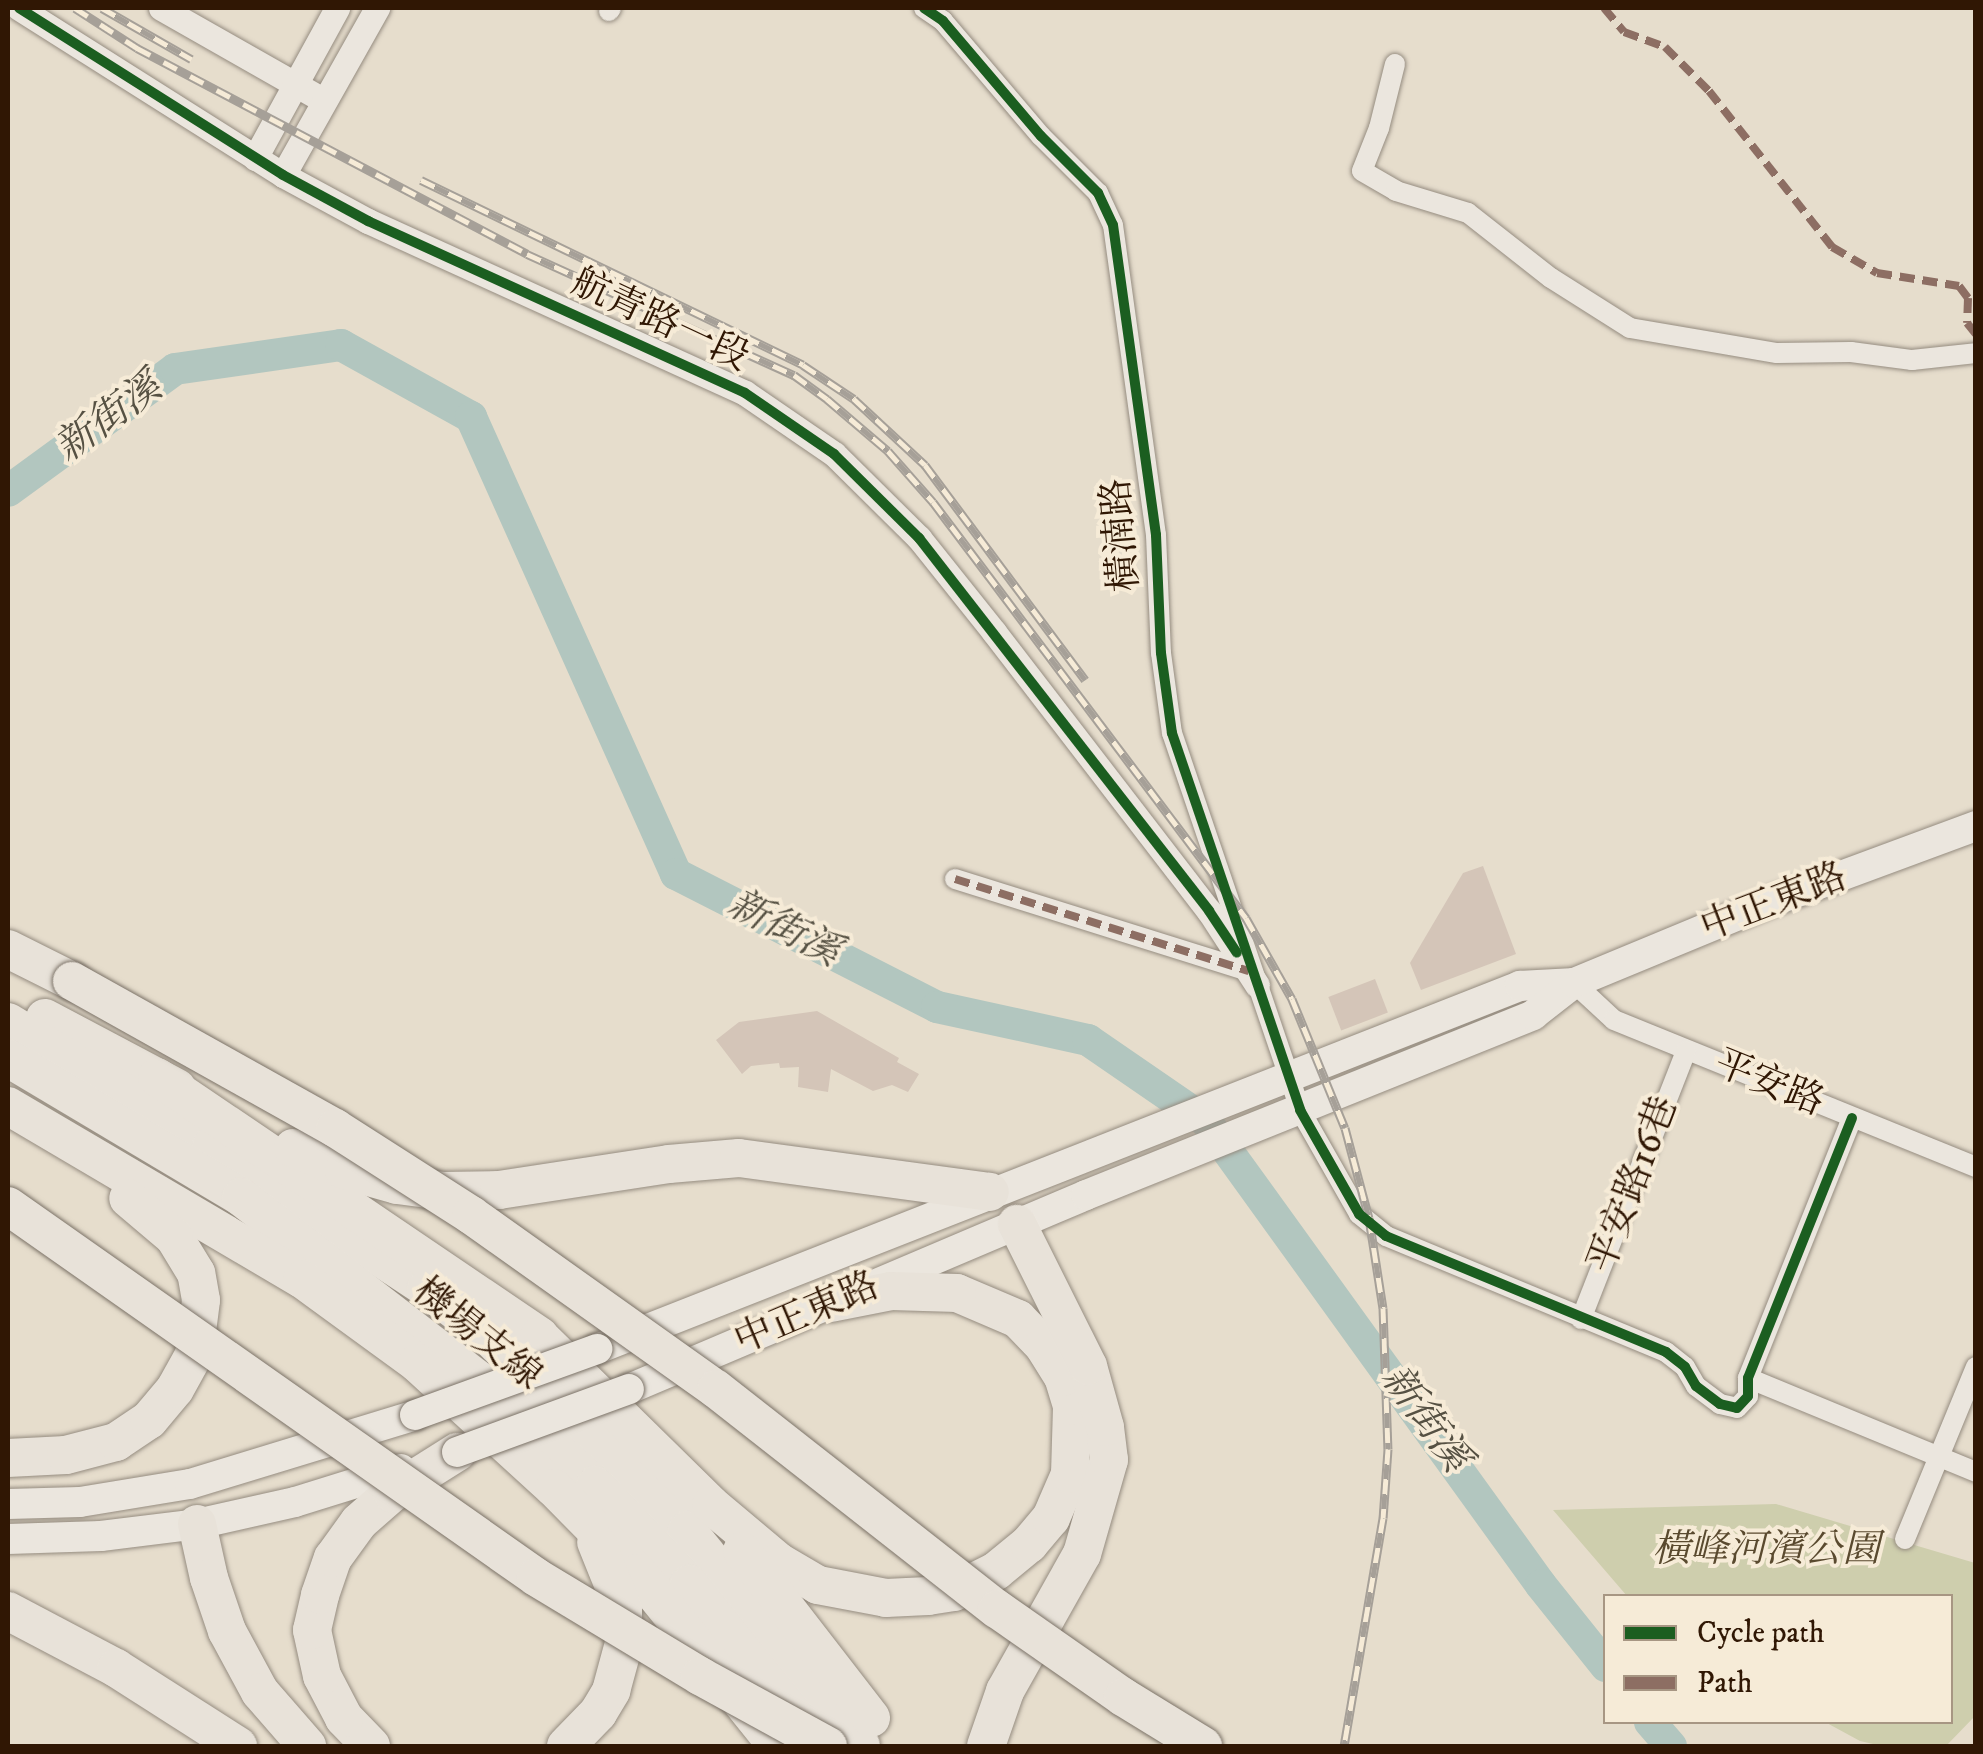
<!DOCTYPE html>
<meta charset="utf-8">
<style>
body{margin:0}
#map{position:relative;width:1983px;height:1754px;overflow:hidden;background:#e6ddcc;font-family:"IM FELL DW Pica","Noto Serif TC",serif}
div>[style]{position:absolute}
[style*='--x']{left:calc(var(--x)*1px);top:calc(var(--y)*1px);width:calc(var(--w)*1px);rotate:calc(var(--a)*1deg)}
.green>*{inset:0;background:#cecead}
.river>*{height:32px;margin:-16px;padding:0 16px;transform-origin:16px;border-radius:16px;background:#b2c6bf}
.building>*{inset:0;background:#d4c5b8;transform-origin:0 0}
.roads{filter:drop-shadow(0 0 2px #958c80) drop-shadow(0 0 2px #958c80)}
.minor>*{height:20px;margin:-10px;padding:0 10px;transform-origin:10px;border-radius:10px;background:#ebe6de}
.tertiary>*{height:25px;margin:-12.5px;padding:0 12.5px;transform-origin:12.5px;border-radius:12.5px;background:#ebe6de}
.secondary>*{height:30px;margin:-15px;padding:0 15px;transform-origin:15px;border-radius:15px;background:#ebe6de}
.motorway>*{height:38px;margin:-19px;padding:0 19px;transform-origin:19px;border-radius:19px;background:#e8e2d9}
.rail>*{height:9px;margin-top:-4.5px;transform-origin:0;background:repeating-linear-gradient(90deg,#f6ebd7 0 15px,#a6a098 0 30px);box-sizing:border-box;border-block:2px solid #a6a098}
.bridges{filter:drop-shadow(0 0 2px #7a7166) drop-shadow(0 0 2px #7a7166)}
.secondary-bridge>*{height:30px;margin:-15px;padding:0 15px;transform-origin:15px;border-radius:15px;background:#ebe6de}
.motorway-bridge>*{height:38px;margin:-19px;padding:0 19px;transform-origin:19px;border-radius:19px;background:#e8e2d9}
.quiet>*{height:8px;margin-top:-4px;transform-origin:0;background:repeating-linear-gradient(90deg,#8d6e63 0 15px,transparent 0 23px)}
.cycleway>*{height:10px;margin:-5px;padding:0 5px;transform-origin:5px;border-radius:5px;background:#1b5e20}
span{translate:-50% -50%;white-space:nowrap;text-align:center;line-height:1.15;-webkit-text-stroke:8px #f6ebd7;paint-order:stroke}
.street-label{font-size:38px;color:#301704}
.park-label{font-size:38px;color:#5a4a2f;font-style:italic}
.water-label{font-size:40px;color:#565143;font-style:italic}
.frame{position:absolute;inset:0;border:10px solid #301704;pointer-events:none}
.legend{position:absolute;left:1603px;top:1594px;width:350px;height:130px;box-sizing:border-box;background:#f6ebd7;border:2px solid #a79683;margin:0;padding:12px 18px;list-style:none;font-size:30px;color:#301704}
.legend li{display:flex;align-items:center;gap:20px;height:50px}
.legend b{width:50px;border:2px solid #a79683}
</style>
<div id="map">
<div class="green">
<div style="clip-path:polygon(1776px 1504px,1975px 1563px,1975px 1716px,1946px 1746px,1882px 1746px,1860px 1741px,1825px 1722px,1950px 1722px,1950px 1596px,1627px 1596px,1553px 1510px)"></div>
</div>
<div class="river">
<div style="--x:8;--y:491;--w:207;--a:-36.1"></div>
<div style="--x:175;--y:369;--w:168;--a:-8.2"></div>
<div style="--x:341;--y:345;--w:149;--a:29"></div>
<div style="--x:471;--y:417;--w:501;--a:65.84"></div>
<div style="--x:676;--y:874;--w:293;--a:27"></div>
<div style="--x:937;--y:1007;--w:155;--a:12.3"></div>
<div style="--x:1088;--y:1040;--w:143;--a:34.5"></div>
<div style="--x:1206;--y:1121;--w:572;--a:54.17"></div>
<div style="--x:1541;--y:1585;--w:104;--a:51.3"></div>
<div style="--x:1650;--y:1722;--w:32;--a:49"></div>
</div>
<div class="building">
<div style="clip-path:polygon(1483px 866px,1516px 954px,1421px 990px,1410px 963px,1463px 873px)"></div>
<div style="left:1375px;top:979px;width:36px;height:50px;rotate:69deg"></div>
<div style="clip-path:polygon(817px 1011px,899px 1058px,897px 1062px,919px 1074px,908px 1092px,892px 1085px,873px 1091px,831px 1069px,828px 1092px,798px 1087px,799px 1067px,780px 1068px,779px 1063px,751px 1066px,742px 1074px,716px 1040px,739px 1022px)"></div>
</div>
<div class="roads">
<div class="minor">
<div style="--x:924;--y:8;--w:23;--a:34"></div>
<div style="--x:943;--y:21;--w:151;--a:49.6"></div>
<div style="--x:1041;--y:136;--w:81;--a:45"></div>
<div style="--x:1098;--y:193;--w:35;--a:65"></div>
<div style="--x:1113;--y:225;--w:313;--a:82.1"></div>
<div style="--x:1156;--y:535;--w:118;--a:87.6"></div>
<div style="--x:1161;--y:653;--w:81;--a:82.2"></div>
<div style="--x:1172;--y:733;--w:398;--a:71.2"></div>
<div style="--x:1300;--y:1110;--w:120;--a:60.4"></div>
<div style="--x:1359;--y:1214;--w:35;--a:39"></div>
<div style="--x:1386;--y:1236;--w:303;--a:22.5"></div>
<div style="--x:1666;--y:1352;--w:24;--a:38"></div>
<div style="--x:1685;--y:1367;--w:22;--a:60"></div>
<div style="--x:1696;--y:1386;--w:30;--a:37"></div>
<div style="--x:1720;--y:1404;--w:17;--a:13"></div>
<div style="--x:1737;--y:1408;--w:16;--a:-47"></div>
<div style="--x:1748;--y:1396;--w:18;--a:-90"></div>
<div style="--x:1748;--y:1378;--w:280;--a:-68.2"></div>
<div style="--x:609;--y:11;--w:4;--a:-56"></div>
<div style="--x:1395;--y:64;--w:66;--a:104"></div>
<div style="--x:1379;--y:128;--w:46;--a:111.6"></div>
<div style="--x:1362;--y:171;--w:39;--a:30"></div>
<div style="--x:1396;--y:191;--w:75;--a:17"></div>
<div style="--x:1468;--y:213;--w:105;--a:38.1"></div>
<div style="--x:1551;--y:278;--w:93;--a:32.3"></div>
<div style="--x:1630;--y:328;--w:149;--a:9.7"></div>
<div style="--x:1777;--y:353;--w:74;--a:-0.8"></div>
<div style="--x:1851;--y:352;--w:62;--a:7.5"></div>
<div style="--x:1912;--y:360;--w:64;--a:-6.2"></div>
<div style="--x:955;--y:879;--w:308;--a:17.4"></div>
<div style="--x:1574;--y:983;--w:54;--a:42.8"></div>
<div style="--x:1614;--y:1020;--w:391;--a:22.1"></div>
<div style="--x:1581;--y:1319;--w:288;--a:-68.6"></div>
<div style="--x:1748;--y:1378;--w:247;--a:22.4"></div>
<div style="--x:1905;--y:1539;--w:186;--a:-67.6"></div>
</div>
<div class="tertiary">
<div style="--x:19;--y:8;--w:312;--a:32.3"></div>
<div style="--x:283;--y:175;--w:97;--a:28.4"></div>
<div style="--x:368;--y:221;--w:414;--a:24.5"></div>
<div style="--x:745;--y:393;--w:108;--a:34.4"></div>
<div style="--x:834;--y:454;--w:120;--a:44.7"></div>
<div style="--x:919;--y:538;--w:120;--a:51.4"></div>
<div style="--x:994;--y:632;--w:352;--a:52.4"></div>
<div style="--x:1209;--y:911;--w:88;--a:57"></div>
<div style="--x:161;--y:8;--w:186;--a:29.6"></div>
<div style="--x:255;--y:158;--w:171;--a:-61.3"></div>
<div style="--x:283;--y:175;--w:192;--a:-60.6"></div>
</div>
<div class="secondary">
<div style="--x:597;--y:1349;--w:992;--a:-21.47"></div>
<div style="--x:1520;--y:986;--w:54;--a:-3.2"></div>
<div style="--x:629;--y:1389;--w:496;--a:-23"></div>
<div style="--x:1086;--y:1195;--w:482;--a:-21.9"></div>
<div style="--x:1533;--y:1015;--w:52;--a:-38"></div>
<div style="--x:1574;--y:983;--w:207;--a:-22.5"></div>
<div style="--x:1765;--y:904;--w:225;--a:-20.3"></div>
<div style="--x:8;--y:1504;--w:72;--a:-1.6"></div>
<div style="--x:80;--y:1502;--w:111;--a:-9.3"></div>
<div style="--x:190;--y:1484;--w:235;--a:-17"></div>
<div style="--x:8;--y:1539;--w:93;--a:-1.8"></div>
<div style="--x:101;--y:1536;--w:97;--a:-7.1"></div>
<div style="--x:197;--y:1524;--w:100;--a:-12.7"></div>
<div style="--x:295;--y:1502;--w:111;--a:-17.3"></div>
</div>
<div class="motorway">
<div style="--x:8;--y:949;--w:72;--a:26.6"></div>
<div style="--x:45;--y:1018;--w:149;--a:27.9"></div>
<div style="--x:8;--y:1022;--w:238;--a:31.4"></div>
<div style="--x:211;--y:1146;--w:258;--a:33.4"></div>
<div style="--x:426;--y:1288;--w:77;--a:37.6"></div>
<div style="--x:487;--y:1335;--w:279;--a:44.3"></div>
<div style="--x:687;--y:1530;--w:277;--a:51.1"></div>
<div style="--x:8;--y:1058;--w:271;--a:30.8"></div>
<div style="--x:241;--y:1197;--w:308;--a:37.6"></div>
<div style="--x:485;--y:1385;--w:149;--a:42.3"></div>
<div style="--x:595;--y:1485;--w:137;--a:46.5"></div>
<div style="--x:689;--y:1584;--w:208;--a:51.3"></div>
<div style="--x:157;--y:1077;--w:462;--a:34.1"></div>
<div style="--x:539;--y:1336;--w:241;--a:44.5"></div>
<div style="--x:711;--y:1505;--w:89;--a:40"></div>
<div style="--x:779;--y:1562;--w:45;--a:30.5"></div>
<div style="--x:818;--y:1585;--w:69;--a:10.8"></div>
<div style="--x:886;--y:1598;--w:42;--a:-2.7"></div>
<div style="--x:928;--y:1596;--w:26;--a:-9"></div>
<div style="--x:954;--y:1592;--w:47;--a:-26.6"></div>
<div style="--x:996;--y:1571;--w:43;--a:-39.3"></div>
<div style="--x:1029;--y:1544;--w:34;--a:-50"></div>
<div style="--x:1051;--y:1518;--w:48;--a:-66.6"></div>
<div style="--x:1070;--y:1474;--w:68;--a:-88.3"></div>
<div style="--x:1072;--y:1406;--w:30;--a:-107"></div>
<div style="--x:1063;--y:1377;--w:38;--a:-122"></div>
<div style="--x:1043;--y:1345;--w:36;--a:-134"></div>
<div style="--x:1018;--y:1319;--w:66;--a:-156.9"></div>
<div style="--x:957;--y:1293;--w:66;--a:-178.3"></div>
<div style="--x:891;--y:1291;--w:61;--a:168.7"></div>
<div style="--x:8;--y:1106;--w:341;--a:30.5"></div>
<div style="--x:302;--y:1279;--w:142;--a:36.1"></div>
<div style="--x:417;--y:1363;--w:185;--a:42.4"></div>
<div style="--x:554;--y:1488;--w:120;--a:45.3"></div>
<div style="--x:638;--y:1573;--w:222;--a:51.2"></div>
<div style="--x:293;--y:1148;--w:56;--a:23.3"></div>
<div style="--x:344;--y:1170;--w:55;--a:15.8"></div>
<div style="--x:397;--y:1185;--w:46;--a:7.4"></div>
<div style="--x:443;--y:1191;--w:56;--a:-1"></div>
<div style="--x:499;--y:1190;--w:172;--a:-8.7"></div>
<div style="--x:669;--y:1164;--w:70;--a:-4.9"></div>
<div style="--x:739;--y:1158;--w:253;--a:7.7"></div>
<div style="--x:8;--y:1458;--w:58;--a:-3"></div>
<div style="--x:66;--y:1455;--w:52;--a:-14.6"></div>
<div style="--x:116;--y:1442;--w:40;--a:-34"></div>
<div style="--x:149;--y:1420;--w:40;--a:-50"></div>
<div style="--x:175;--y:1389;--w:39;--a:-61"></div>
<div style="--x:194;--y:1355;--w:55;--a:-82.7"></div>
<div style="--x:201;--y:1300;--w:27;--a:-100"></div>
<div style="--x:196;--y:1273;--w:42;--a:-121.4"></div>
<div style="--x:174;--y:1237;--w:60;--a:-139.7"></div>
<div style="--x:197;--y:1524;--w:55;--a:77.5"></div>
<div style="--x:209;--y:1578;--w:56;--a:71.2"></div>
<div style="--x:227;--y:1631;--w:69;--a:61.6"></div>
<div style="--x:260;--y:1692;--w:72;--a:49"></div>
<div style="--x:742;--y:1551;--w:211;--a:52.3"></div>
<div style="--x:8;--y:1611;--w:122;--a:27.8"></div>
<div style="--x:116;--y:1668;--w:145;--a:32.6"></div>
<div style="--x:371;--y:1746;--w:39;--a:-134"></div>
<div style="--x:344;--y:1718;--w:47;--a:-117.6"></div>
<div style="--x:322;--y:1676;--w:47;--a:-102.3"></div>
<div style="--x:312;--y:1630;--w:36;--a:-77"></div>
<div style="--x:320;--y:1595;--w:39;--a:-71"></div>
<div style="--x:333;--y:1558;--w:44;--a:-54.2"></div>
<div style="--x:359;--y:1522;--w:44;--a:-41.3"></div>
<div style="--x:392;--y:1493;--w:77;--a:-32.2"></div>
<div style="--x:566;--y:1746;--w:46;--a:-45.9"></div>
<div style="--x:598;--y:1713;--w:26;--a:-59"></div>
<div style="--x:611;--y:1691;--w:50;--a:-74.8"></div>
<div style="--x:624;--y:1643;--w:34;--a:-92"></div>
<div style="--x:623;--y:1609;--w:72;--a:-111.9"></div>
<div style="--x:986;--y:1746;--w:58;--a:-70.9"></div>
<div style="--x:1005;--y:1691;--w:157;--a:-60.7"></div>
<div style="--x:1082;--y:1554;--w:98;--a:-74"></div>
<div style="--x:1109;--y:1460;--w:33;--a:-97"></div>
<div style="--x:1105;--y:1427;--w:63;--a:-105.6"></div>
<div style="--x:1088;--y:1366;--w:159;--a:-116.6"></div>
</div>
</div>
<div class="rail">
<div style="--x:75;--y:8;--w:74;--a:32.8"></div>
<div style="--x:137;--y:48;--w:441;--a:27.8"></div>
<div style="--x:527;--y:254;--w:293;--a:24.4"></div>
<div style="--x:794;--y:375;--w:41;--a:36"></div>
<div style="--x:827;--y:399;--w:80;--a:40.4"></div>
<div style="--x:888;--y:451;--w:68;--a:48.6"></div>
<div style="--x:933;--y:502;--w:521;--a:53.04"></div>
<div style="--x:1246;--y:918;--w:93;--a:60.4"></div>
<div style="--x:1292;--y:999;--w:139;--a:67.7"></div>
<div style="--x:1345;--y:1128;--w:93;--a:75.1"></div>
<div style="--x:1369;--y:1218;--w:91;--a:81.2"></div>
<div style="--x:1383;--y:1308;--w:141;--a:88"></div>
<div style="--x:1388;--y:1449;--w:69;--a:94.1"></div>
<div style="--x:1383;--y:1518;--w:231;--a:99.7"></div>
<div style="--x:102;--y:8;--w:103;--a:29.8"></div>
<div style="--x:421;--y:180;--w:424;--a:25.8"></div>
<div style="--x:803;--y:365;--w:61;--a:33.7"></div>
<div style="--x:854;--y:399;--w:97;--a:42.9"></div>
<div style="--x:925;--y:465;--w:268;--a:53.3"></div>
</div>
<div class="bridges">
<div class="secondary-bridge">
<div style="--x:415;--y:1415;--w:194;--a:-19.9"></div>
<div style="--x:457;--y:1452;--w:183;--a:-20.1"></div>
</div>
<div class="motorway-bridge">
<div style="--x:72;--y:981;--w:301;--a:29.2"></div>
<div style="--x:335;--y:1128;--w:161;--a:32.6"></div>
<div style="--x:471;--y:1215;--w:301;--a:35.4"></div>
<div style="--x:716;--y:1389;--w:357;--a:38.1"></div>
<div style="--x:997;--y:1609;--w:154;--a:34.9"></div>
<div style="--x:1123;--y:1697;--w:94;--a:31.5"></div>
<div style="--x:8;--y:1206;--w:645;--a:35.09"></div>
<div style="--x:536;--y:1577;--w:192;--a:31.1"></div>
<div style="--x:700;--y:1676;--w:146;--a:28.7"></div>
</div>
</div>
<div class="quiet">
<div style="--x:1604;--y:8;--w:31;--a:50"></div>
<div style="--x:1624;--y:32;--w:44;--a:20.1"></div>
<div style="--x:1665;--y:47;--w:62;--a:45"></div>
<div style="--x:1709;--y:91;--w:199;--a:51.7"></div>
<div style="--x:1832;--y:247;--w:52;--a:30"></div>
<div style="--x:1877;--y:273;--w:83;--a:9"></div>
<div style="--x:1959;--y:286;--w:15;--a:53"></div>
<div style="--x:1968;--y:298;--w:25;--a:92"></div>
<div style="--x:1967;--y:323;--w:14;--a:51"></div>
<div style="--x:955;--y:879;--w:308;--a:17.4"></div>
</div>
<div class="cycleway">
<div style="--x:19;--y:8;--w:312;--a:32.3"></div>
<div style="--x:283;--y:175;--w:97;--a:28.4"></div>
<div style="--x:368;--y:221;--w:414;--a:24.5"></div>
<div style="--x:745;--y:393;--w:108;--a:34.4"></div>
<div style="--x:834;--y:454;--w:120;--a:44.7"></div>
<div style="--x:919;--y:538;--w:472;--a:52.1"></div>
<div style="--x:1209;--y:911;--w:50;--a:56.3"></div>
<div style="--x:924;--y:8;--w:23;--a:34"></div>
<div style="--x:943;--y:21;--w:151;--a:49.6"></div>
<div style="--x:1041;--y:136;--w:81;--a:45"></div>
<div style="--x:1098;--y:193;--w:35;--a:65"></div>
<div style="--x:1113;--y:225;--w:313;--a:82.1"></div>
<div style="--x:1156;--y:535;--w:118;--a:87.6"></div>
<div style="--x:1161;--y:653;--w:81;--a:82.2"></div>
<div style="--x:1172;--y:733;--w:398;--a:71.2"></div>
<div style="--x:1300;--y:1110;--w:120;--a:60.4"></div>
<div style="--x:1359;--y:1214;--w:35;--a:39"></div>
<div style="--x:1386;--y:1236;--w:303;--a:22.5"></div>
<div style="--x:1666;--y:1352;--w:24;--a:38"></div>
<div style="--x:1685;--y:1367;--w:22;--a:60"></div>
<div style="--x:1696;--y:1386;--w:30;--a:37"></div>
<div style="--x:1720;--y:1404;--w:17;--a:13"></div>
<div style="--x:1737;--y:1408;--w:16;--a:-47"></div>
<div style="--x:1748;--y:1396;--w:18;--a:-90"></div>
<div style="--x:1748;--y:1378;--w:280;--a:-68.2"></div>
</div>
<div class="street-label">
<span style="left:660px;top:321px;rotate:25deg">航青路一段</span>
<span style="left:1122px;top:535px;rotate:-95deg">橫湳路</span>
<span style="left:1774px;top:903px;rotate:-21deg">中正東路</span>
<span style="left:1769px;top:1084px;rotate:22deg">平安路</span>
<span style="left:1634px;top:1185px;rotate:-69deg">平安路16巷</span>
<span style="left:807px;top:1314px;rotate:-23deg">中正東路</span>
<span style="left:477px;top:1335px;rotate:39deg">機場支線</span>
</div>
<div class="park-label">
<span style="left:1766px;top:1551px">橫峰河濱公園</span>
</div>
<div class="water-label">
<span style="left:109px;top:418px;rotate:-36deg">新街溪</span>
<span style="left:784px;top:929px;rotate:27deg">新街溪</span>
<span style="left:1425px;top:1419px;rotate:54deg">新街溪</span>
</div>
<div class="frame"></div>
<ul class="legend">
<li><b style="height:12px;background:#1b5e20"></b>Cycle path</li>
<li><b style="height:12px;background:#8d6e63"></b>Path</li>
</ul>
</div>
